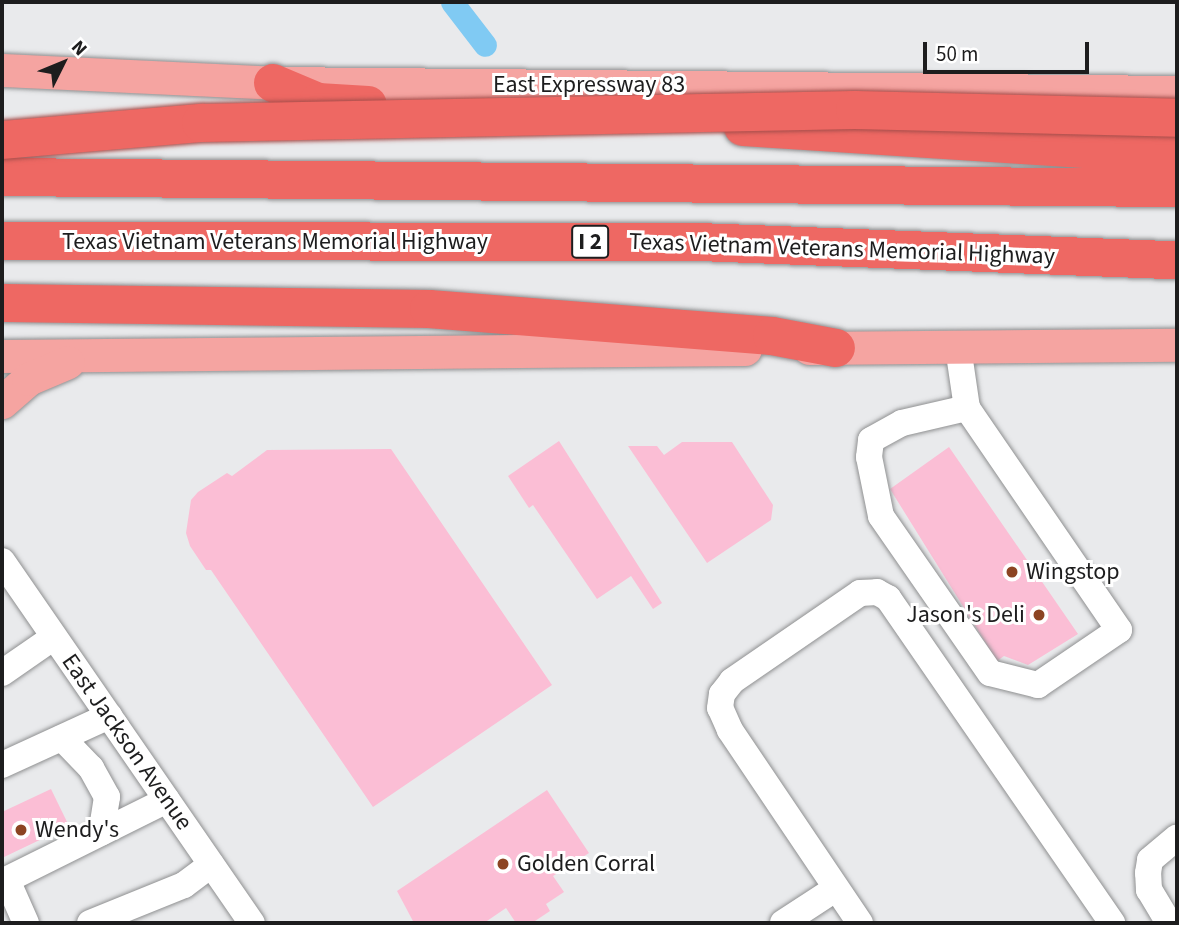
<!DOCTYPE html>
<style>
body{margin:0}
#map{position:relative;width:1179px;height:925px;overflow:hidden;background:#e9eaec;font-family:"Source Sans 3",sans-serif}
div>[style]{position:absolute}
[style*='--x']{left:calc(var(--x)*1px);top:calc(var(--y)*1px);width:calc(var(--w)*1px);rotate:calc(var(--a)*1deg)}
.canal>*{height:23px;margin:-11.5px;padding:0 11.5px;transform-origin:11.5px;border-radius:11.5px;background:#80caf3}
.building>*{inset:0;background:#fbbed5}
.roads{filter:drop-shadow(0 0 2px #8f9091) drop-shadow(0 0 2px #8f9091)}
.minor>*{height:26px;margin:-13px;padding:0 13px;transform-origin:13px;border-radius:13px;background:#fff}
.major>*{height:33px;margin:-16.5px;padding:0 16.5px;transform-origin:16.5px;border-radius:16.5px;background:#f5a4a1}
.highway>*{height:38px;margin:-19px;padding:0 19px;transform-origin:19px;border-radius:19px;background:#ee6863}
.bridges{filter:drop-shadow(0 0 2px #a54e4b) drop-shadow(0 0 2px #a54e4b)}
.highway-bridge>*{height:38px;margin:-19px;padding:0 19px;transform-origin:19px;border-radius:19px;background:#ee6863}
.dots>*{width:19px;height:19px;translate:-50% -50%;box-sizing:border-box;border:4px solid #fff;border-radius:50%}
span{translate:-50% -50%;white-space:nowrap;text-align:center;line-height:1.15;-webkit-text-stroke:6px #fff;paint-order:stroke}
.shield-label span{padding:2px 5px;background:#fff;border:2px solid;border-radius:5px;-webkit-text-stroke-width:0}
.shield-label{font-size:23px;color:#1d1d1e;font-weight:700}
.street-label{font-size:24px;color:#1d1d1e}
.poi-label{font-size:24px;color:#1d1d1e}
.left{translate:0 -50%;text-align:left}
.right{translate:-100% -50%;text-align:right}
.frame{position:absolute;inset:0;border:4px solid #1d1d1e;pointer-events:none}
.north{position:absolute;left:28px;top:28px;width:70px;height:70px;-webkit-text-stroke:5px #fff;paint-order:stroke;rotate:47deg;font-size:19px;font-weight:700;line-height:28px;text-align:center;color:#1d1d1e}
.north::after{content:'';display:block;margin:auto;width:24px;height:32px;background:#1d1d1e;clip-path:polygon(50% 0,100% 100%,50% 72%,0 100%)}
.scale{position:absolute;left:923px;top:42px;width:166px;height:32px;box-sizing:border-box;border:4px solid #1d1d1e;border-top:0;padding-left:9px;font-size:21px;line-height:24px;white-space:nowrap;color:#1d1d1e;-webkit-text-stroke:5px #fff;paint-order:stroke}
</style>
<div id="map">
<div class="canal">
<div style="--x:452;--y:2;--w:54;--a:52.5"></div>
</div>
<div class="building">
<div style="clip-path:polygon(559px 441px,662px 603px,653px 609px,631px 576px,597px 599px,533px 505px,529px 508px,508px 476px)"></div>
<div style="clip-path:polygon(682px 442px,732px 442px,773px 505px,771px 520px,707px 563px,628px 446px,657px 446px,664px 455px)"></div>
<div style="clip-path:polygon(949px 447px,1078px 634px,1028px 665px,1004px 656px,997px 661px,890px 489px)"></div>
<div style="clip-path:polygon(391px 449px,552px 685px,373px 807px,211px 570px,206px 570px,190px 546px,186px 533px,191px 500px,198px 492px,227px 473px,232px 476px,267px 450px)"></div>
<div style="clip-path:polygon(51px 789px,69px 826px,2px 858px,2px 812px)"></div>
<div style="clip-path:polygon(547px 790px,589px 853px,553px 876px,564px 892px,546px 904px,550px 911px,532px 923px,516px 923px,506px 908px,484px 923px,414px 923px,397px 891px)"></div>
</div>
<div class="roads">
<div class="minor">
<div style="--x:958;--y:347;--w:62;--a:81.6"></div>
<div style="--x:967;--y:408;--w:269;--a:55.6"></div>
<div style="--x:1119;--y:630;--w:98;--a:145.8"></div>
<div style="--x:1038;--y:685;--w:49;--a:-166"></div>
<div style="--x:990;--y:673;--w:191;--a:-124.8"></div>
<div style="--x:881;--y:516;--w:60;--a:-101.5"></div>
<div style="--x:869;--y:457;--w:17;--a:-83"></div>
<div style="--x:871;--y:440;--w:35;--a:-29"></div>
<div style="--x:902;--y:423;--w:67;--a:-13"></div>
<div style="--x:2;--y:561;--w:440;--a:55.4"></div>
<div style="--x:2;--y:673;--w:63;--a:-34.7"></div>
<div style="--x:62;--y:738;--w:42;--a:46"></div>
<div style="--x:91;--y:768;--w:33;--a:61"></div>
<div style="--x:107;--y:797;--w:36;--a:99"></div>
<div style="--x:2;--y:765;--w:118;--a:-24.6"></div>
<div style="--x:7;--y:880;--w:47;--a:66.2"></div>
<div style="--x:2;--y:882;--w:184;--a:-26.4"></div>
<div style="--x:90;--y:923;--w:101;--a:-22"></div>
<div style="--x:184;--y:885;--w:34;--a:-37"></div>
<div style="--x:783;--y:923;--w:62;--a:-33.2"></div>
<div style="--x:860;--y:923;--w:233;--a:-124"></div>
<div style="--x:730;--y:730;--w:24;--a:-114"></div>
<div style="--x:720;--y:708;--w:14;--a:-82"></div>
<div style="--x:722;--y:694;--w:16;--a:-52"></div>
<div style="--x:732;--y:681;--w:155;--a:-34.5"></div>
<div style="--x:860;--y:593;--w:17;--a:-3"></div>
<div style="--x:877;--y:592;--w:13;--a:29"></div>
<div style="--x:888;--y:598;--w:395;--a:55.4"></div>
<div style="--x:1169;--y:923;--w:39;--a:-121"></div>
<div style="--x:1149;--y:890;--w:17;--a:-93"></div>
<div style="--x:1148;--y:873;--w:13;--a:-81"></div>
<div style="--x:1150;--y:860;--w:35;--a:-40"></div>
</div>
<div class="major">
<div style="--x:2;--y:70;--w:271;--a:2.7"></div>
<div style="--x:273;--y:83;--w:904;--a:0.57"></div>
<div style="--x:809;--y:348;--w:368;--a:-0.5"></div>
<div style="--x:2;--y:356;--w:743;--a:-0.54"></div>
<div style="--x:2;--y:402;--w:35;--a:-41"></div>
<div style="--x:28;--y:379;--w:43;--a:-23"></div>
</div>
<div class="highway">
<div style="--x:273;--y:83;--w:49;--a:22.9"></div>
<div style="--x:318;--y:102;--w:50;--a:3.4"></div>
<div style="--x:743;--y:127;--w:435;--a:3.7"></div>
<div style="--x:2;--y:177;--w:1175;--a:0.54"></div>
<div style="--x:2;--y:241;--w:697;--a:0.08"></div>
<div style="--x:699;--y:242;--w:478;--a:2.2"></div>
<div style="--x:2;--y:303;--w:427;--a:0.8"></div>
<div style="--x:429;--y:309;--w:344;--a:4.5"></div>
<div style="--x:772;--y:336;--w:65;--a:10.6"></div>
</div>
</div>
<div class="bridges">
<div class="highway-bridge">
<div style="--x:2;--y:140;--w:200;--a:-4.9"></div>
<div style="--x:201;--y:123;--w:654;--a:-1.14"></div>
<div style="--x:855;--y:110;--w:322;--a:1.4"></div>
</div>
</div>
<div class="dots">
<div style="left:1012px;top:572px;background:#8c4422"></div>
<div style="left:1039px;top:615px;background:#8c4422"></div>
<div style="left:21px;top:830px;background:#8c4422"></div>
<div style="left:503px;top:864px;background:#8c4422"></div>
</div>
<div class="shield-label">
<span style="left:590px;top:242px">I 2</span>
</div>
<div class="street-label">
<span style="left:589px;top:85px">East Expressway 83</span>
<span style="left:275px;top:242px">Texas Vietnam Veterans Memorial Highway</span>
<span style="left:842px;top:249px;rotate:2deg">Texas Vietnam Veterans Memorial Highway</span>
<span style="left:127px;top:742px;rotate:55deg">East Jackson Avenue</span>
</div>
<div class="poi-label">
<span class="left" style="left:1026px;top:572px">Wingstop</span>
<span class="right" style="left:1025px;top:615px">Jason's Deli</span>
<span class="left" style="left:35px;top:830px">Wendy's</span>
<span class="left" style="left:517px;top:864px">Golden Corral</span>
</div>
<div class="frame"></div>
<div class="north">N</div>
<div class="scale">50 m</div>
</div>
